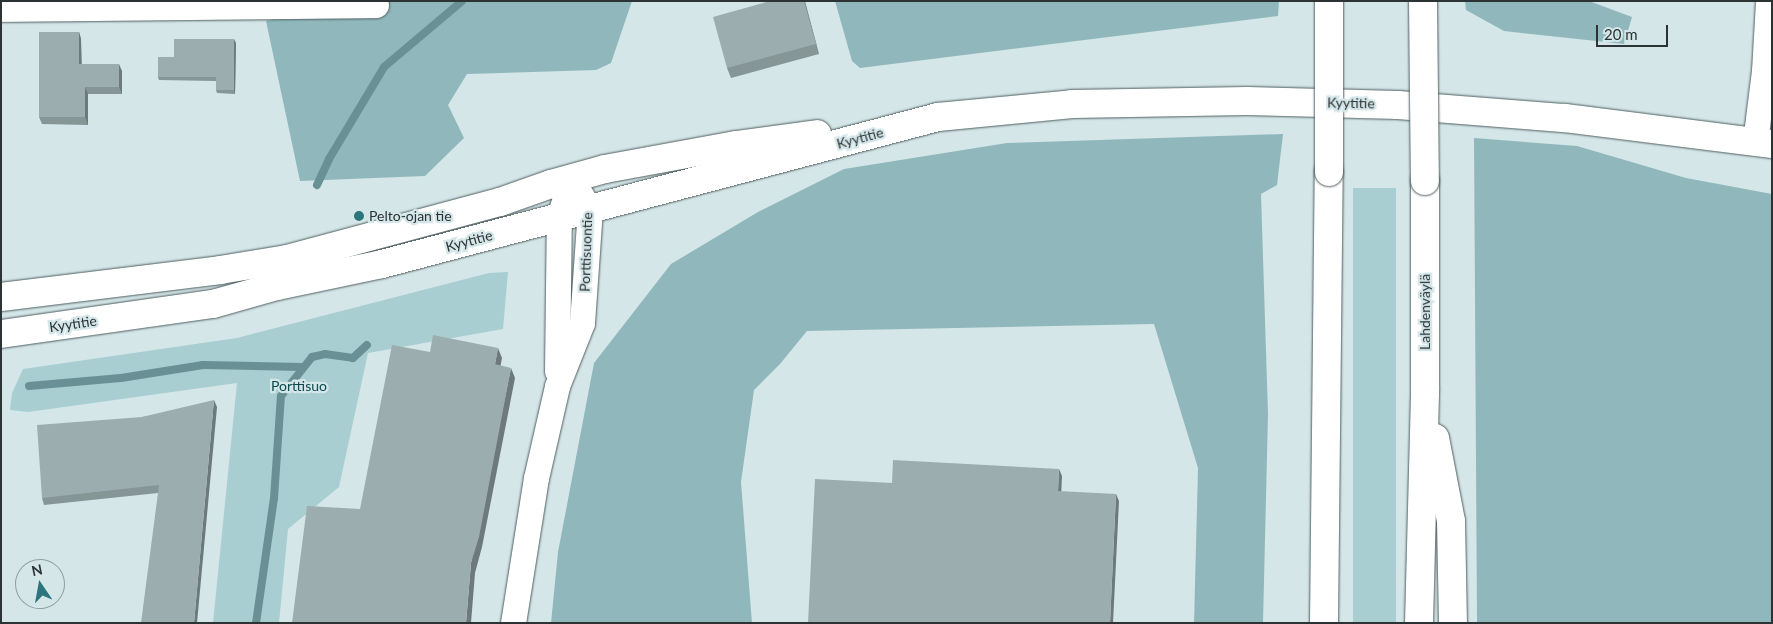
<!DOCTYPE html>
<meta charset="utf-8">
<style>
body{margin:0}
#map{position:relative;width:1773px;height:624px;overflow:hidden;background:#d4e6e8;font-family:Lato,sans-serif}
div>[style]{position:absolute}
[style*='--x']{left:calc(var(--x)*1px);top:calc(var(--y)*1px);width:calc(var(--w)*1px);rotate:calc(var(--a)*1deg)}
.green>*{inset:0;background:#a8ced2;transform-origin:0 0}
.forest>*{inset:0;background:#90b8bc}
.stream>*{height:8px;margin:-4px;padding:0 4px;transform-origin:4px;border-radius:4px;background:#699094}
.roads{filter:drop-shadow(0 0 1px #4f5e60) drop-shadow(0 0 1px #4f5e60)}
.street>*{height:25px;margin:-12.5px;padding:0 12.5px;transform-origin:12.5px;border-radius:12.5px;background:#fff}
.secondary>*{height:28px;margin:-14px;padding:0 14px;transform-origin:14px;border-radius:14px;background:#fff}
.highway>*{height:28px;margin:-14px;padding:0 14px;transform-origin:14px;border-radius:14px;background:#fff}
.bridges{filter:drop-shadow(0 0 1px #4f5e60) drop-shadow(0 0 1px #4f5e60)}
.highway-bridge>*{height:28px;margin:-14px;padding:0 14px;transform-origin:14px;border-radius:14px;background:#fff}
.wall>*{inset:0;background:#869596}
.shaded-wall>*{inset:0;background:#6d797a}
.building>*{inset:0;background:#9cadaf}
.dots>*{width:14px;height:14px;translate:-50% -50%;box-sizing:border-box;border:2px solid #d4e6e8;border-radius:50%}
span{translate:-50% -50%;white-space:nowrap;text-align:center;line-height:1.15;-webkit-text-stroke:4.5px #d4e6e8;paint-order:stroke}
.street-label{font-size:14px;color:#2c3334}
.poi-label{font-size:14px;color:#2c3334}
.left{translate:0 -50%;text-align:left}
.park-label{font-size:14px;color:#0b494f}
.frame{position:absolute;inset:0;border:2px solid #2c3334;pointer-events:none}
.north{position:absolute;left:15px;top:559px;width:50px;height:50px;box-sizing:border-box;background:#d4e6e8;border:1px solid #919ea0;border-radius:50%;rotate:348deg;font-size:14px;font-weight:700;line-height:20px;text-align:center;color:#2c3334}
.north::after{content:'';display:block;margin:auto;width:18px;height:22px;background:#2c757c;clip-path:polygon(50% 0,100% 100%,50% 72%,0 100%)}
.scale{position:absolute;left:1596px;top:25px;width:72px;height:22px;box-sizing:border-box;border:2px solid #2c3334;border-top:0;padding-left:6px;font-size:15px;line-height:18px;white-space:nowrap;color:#2c3334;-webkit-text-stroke:4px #d4e6e8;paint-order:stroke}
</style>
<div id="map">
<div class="green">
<div style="left:1353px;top:188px;width:43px;height:435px"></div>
<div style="clip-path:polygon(508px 272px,503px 329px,368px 353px,339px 487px,288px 529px,279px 623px,213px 623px,237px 383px,28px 412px,10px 410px,12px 393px,23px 369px,237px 338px,489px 273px)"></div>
</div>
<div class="forest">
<div style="clip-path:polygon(348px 1px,632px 1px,611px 63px,596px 70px,467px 74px,448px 105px,464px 138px,425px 176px,300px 181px,266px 21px)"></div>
<div style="clip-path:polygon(835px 1px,1279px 1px,1278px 16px,860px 68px,852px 61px)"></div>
<div style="clip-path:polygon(1465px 1px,1589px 1px,1632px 17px,1624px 44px,1504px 31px,1466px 10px)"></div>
<div style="clip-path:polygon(1283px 134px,1277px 185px,1261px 194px,1268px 414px,1263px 623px,1194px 623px,1198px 468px,1154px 324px,807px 331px,780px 364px,754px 390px,741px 482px,752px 623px,551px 623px,558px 552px,594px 363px,671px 264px,758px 212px,844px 169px,1007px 143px)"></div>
<div style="clip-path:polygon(1474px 138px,1577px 146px,1686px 178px,1772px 194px,1772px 623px,1477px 623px)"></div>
</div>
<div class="stream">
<div style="--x:317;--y:185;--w:29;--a:-65"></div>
<div style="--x:329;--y:159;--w:107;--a:-59.1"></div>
<div style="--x:384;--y:67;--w:102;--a:-40.2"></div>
<div style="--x:29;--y:386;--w:92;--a:-5"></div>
<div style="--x:121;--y:378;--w:83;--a:-9"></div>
<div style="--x:203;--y:365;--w:99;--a:1.2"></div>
<div style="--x:256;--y:623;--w:126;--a:-81.8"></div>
<div style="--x:274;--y:498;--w:102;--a:-86.1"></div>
<div style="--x:281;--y:396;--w:50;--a:-51.5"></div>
<div style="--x:312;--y:357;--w:13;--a:-13"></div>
<div style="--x:325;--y:354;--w:28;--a:8"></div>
<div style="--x:353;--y:358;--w:19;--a:-43"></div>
</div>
<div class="roads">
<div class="street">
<div style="--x:1;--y:9;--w:375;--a:-0.6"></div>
<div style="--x:1755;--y:142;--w:72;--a:-82.8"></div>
<div style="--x:1764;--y:71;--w:70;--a:-86.7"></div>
<div style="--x:557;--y:371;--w:154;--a:-89.3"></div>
<div style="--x:559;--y:217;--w:41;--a:-72.9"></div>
<div style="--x:513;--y:623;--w:147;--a:-81"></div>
<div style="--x:536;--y:478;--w:94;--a:-77.1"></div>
<div style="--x:557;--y:386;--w:68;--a:-68.4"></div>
<div style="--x:582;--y:323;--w:113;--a:-86"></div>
<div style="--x:590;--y:210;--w:37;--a:-121"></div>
</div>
<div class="secondary">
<div style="--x:1;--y:297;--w:221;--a:-7"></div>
<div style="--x:220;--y:270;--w:68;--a:-9.3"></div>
<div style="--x:287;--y:259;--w:220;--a:-15"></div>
<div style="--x:500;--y:202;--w:54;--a:-19.4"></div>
<div style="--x:551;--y:184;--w:56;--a:-15.5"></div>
<div style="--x:605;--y:169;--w:133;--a:-10.4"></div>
<div style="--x:736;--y:145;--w:82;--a:-7.7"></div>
<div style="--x:1;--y:334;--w:214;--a:-8.1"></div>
<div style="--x:213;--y:304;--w:66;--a:-15.7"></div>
<div style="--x:277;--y:286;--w:107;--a:-11.8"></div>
<div style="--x:382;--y:264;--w:575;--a:-14.81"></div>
<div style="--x:938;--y:117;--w:135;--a:-5.5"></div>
<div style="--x:1072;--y:104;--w:175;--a:-1"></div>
<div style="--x:1247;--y:101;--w:151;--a:1.5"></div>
<div style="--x:1398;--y:105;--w:168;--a:4.5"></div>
<div style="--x:1565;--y:118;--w:209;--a:7.2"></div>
</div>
<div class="highway">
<div style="--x:1435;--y:438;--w:85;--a:79.1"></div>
<div style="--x:1451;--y:521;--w:102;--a:88.9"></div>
<div style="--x:1324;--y:623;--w:451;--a:-89.4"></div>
<div style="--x:1419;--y:623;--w:235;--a:-88.5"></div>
<div style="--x:1425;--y:388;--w:207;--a:-90"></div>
</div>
</div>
<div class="bridges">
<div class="highway-bridge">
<div style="--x:1329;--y:1;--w:171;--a:90"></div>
<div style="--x:1423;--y:1;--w:180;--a:89.4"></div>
</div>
</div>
<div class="wall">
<div style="clip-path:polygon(770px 1px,805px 1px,819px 54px,731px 78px,727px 68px)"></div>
<div style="clip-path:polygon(79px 32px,81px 39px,81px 64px,122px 71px,122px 94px,88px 94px,88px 125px,42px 124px,39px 117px)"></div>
<div style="clip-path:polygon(236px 43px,235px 94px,217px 93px,216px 90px,216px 81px,159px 80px,158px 77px,174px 57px)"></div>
<div style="clip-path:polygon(217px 407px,158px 493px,44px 505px,42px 498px,142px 417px)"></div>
</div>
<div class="shaded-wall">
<div style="clip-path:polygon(804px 1px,805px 3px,819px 54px,816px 44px)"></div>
<div style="clip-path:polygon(79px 32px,81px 39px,82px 71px,79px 64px)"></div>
<div style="clip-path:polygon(234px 39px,236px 43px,235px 94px,234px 90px)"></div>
<div style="clip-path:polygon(119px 64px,122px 71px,122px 94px,119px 87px)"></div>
<div style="clip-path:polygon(85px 87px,88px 94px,88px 125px,85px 117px)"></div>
<div style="clip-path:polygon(498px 348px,502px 358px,499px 374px,495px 364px)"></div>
<div style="clip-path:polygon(511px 368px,515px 378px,482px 547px,475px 573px,471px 623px,466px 623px,471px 563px)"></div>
<div style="clip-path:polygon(214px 400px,217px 407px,197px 623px,194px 623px)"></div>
<div style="clip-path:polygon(1059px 469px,1062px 476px,1061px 498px,1058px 491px)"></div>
<div style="clip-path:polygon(1116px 494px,1119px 501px,1113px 623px,1110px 623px)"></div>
</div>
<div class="building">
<div style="clip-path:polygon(770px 1px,804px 1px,816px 44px,727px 68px,713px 17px)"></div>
<div style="clip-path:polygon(39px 32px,79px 32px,79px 64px,119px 64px,119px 87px,85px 87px,85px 117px,39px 117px)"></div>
<div style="clip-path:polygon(174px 39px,234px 39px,234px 90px,216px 90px,216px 77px,158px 77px,158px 57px,174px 57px)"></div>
<div style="clip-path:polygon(433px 335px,498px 348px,495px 364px,511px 368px,479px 537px,471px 563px,466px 623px,292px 623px,307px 506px,360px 509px,392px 345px,430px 352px)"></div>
<div style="clip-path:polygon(214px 400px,194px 623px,141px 623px,159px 485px,42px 498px,37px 425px,142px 417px)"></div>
<div style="clip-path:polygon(893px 460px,1059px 469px,1058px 491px,1116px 494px,1110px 623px,808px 623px,815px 479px,892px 483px)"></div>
</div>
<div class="dots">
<div style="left:359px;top:216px;background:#2c757c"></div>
</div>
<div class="street-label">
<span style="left:1351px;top:103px;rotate:1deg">Kyytitie</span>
<span style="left:860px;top:138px;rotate:-15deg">Kyytitie</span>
<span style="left:469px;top:241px;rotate:-15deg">Kyytitie</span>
<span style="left:586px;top:252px;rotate:-88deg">Porttisuontie</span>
<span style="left:1425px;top:312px;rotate:-90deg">Lahdenväylä</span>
<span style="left:73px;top:324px;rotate:-8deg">Kyytitie</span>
</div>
<div class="poi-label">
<span class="left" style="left:369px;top:216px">Pelto-ojan tie</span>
</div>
<div class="park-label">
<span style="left:299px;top:386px">Porttisuo</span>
</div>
<div class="frame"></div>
<div class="north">N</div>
<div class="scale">20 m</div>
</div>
